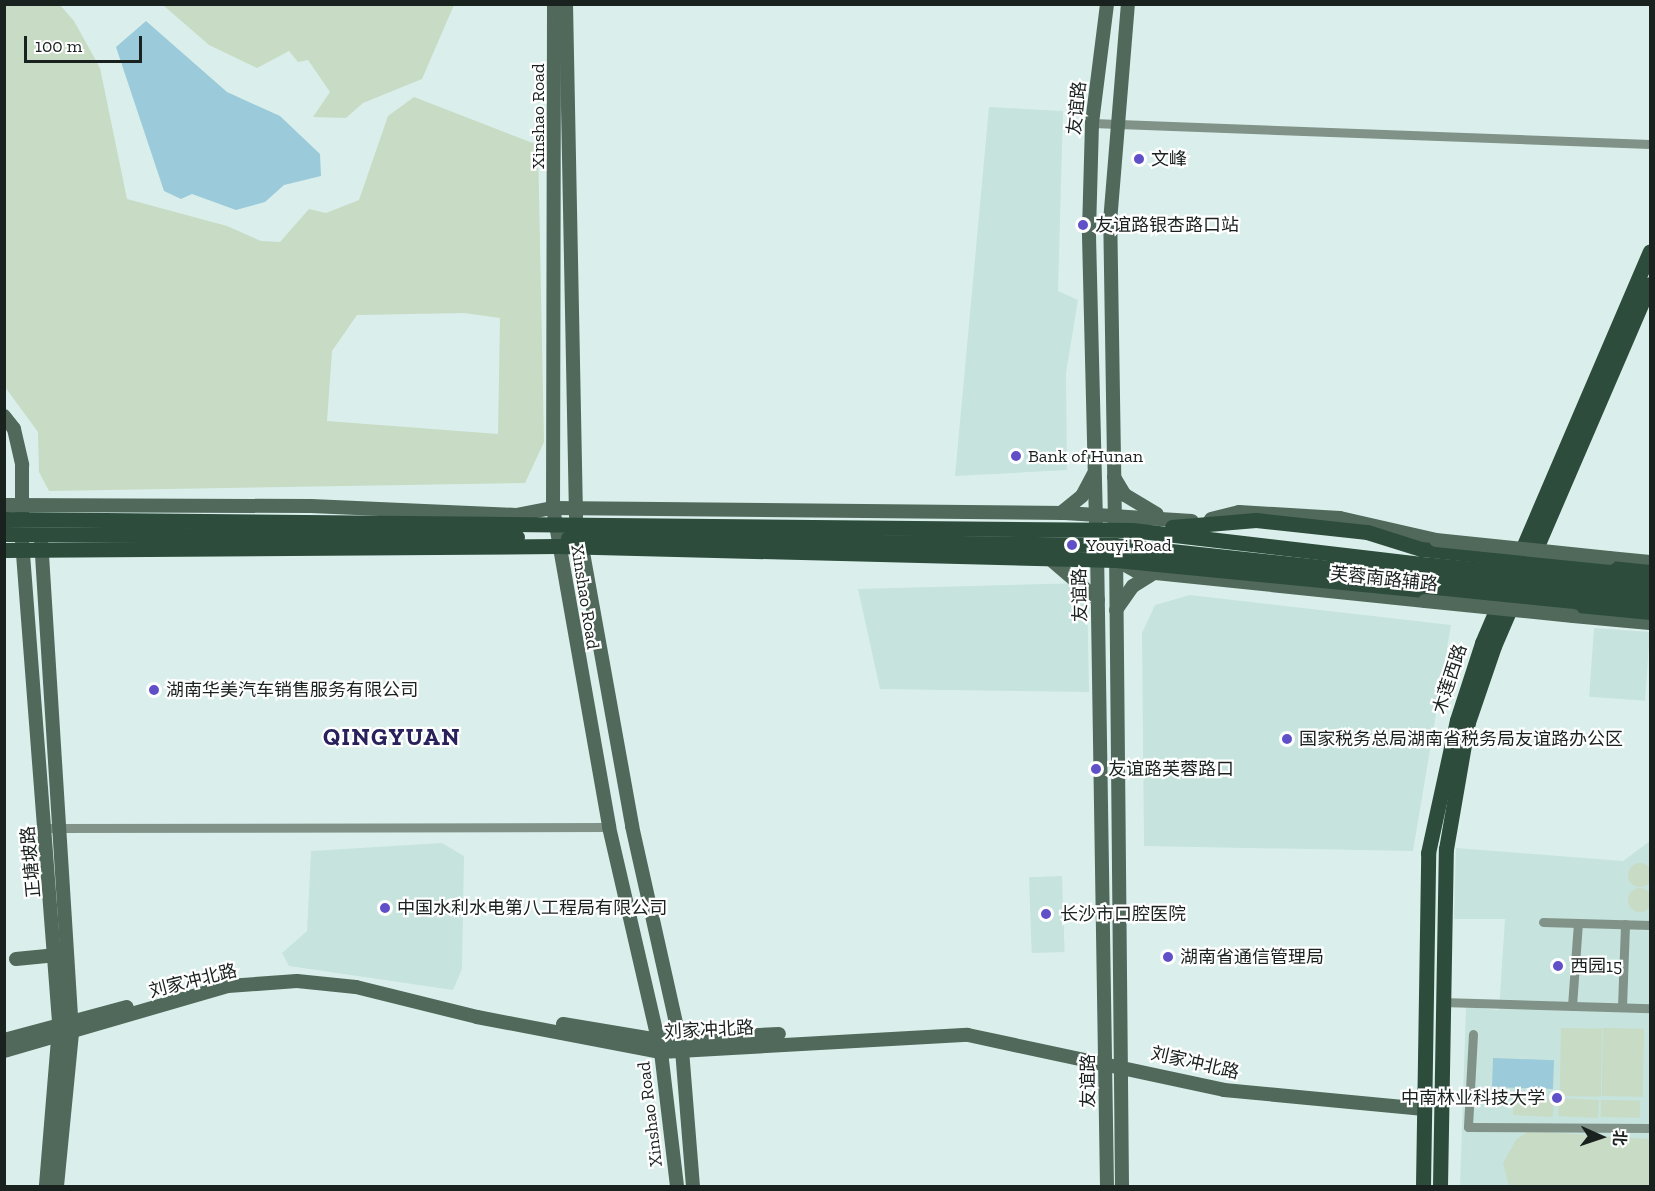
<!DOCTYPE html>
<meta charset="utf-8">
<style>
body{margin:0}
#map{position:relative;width:1655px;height:1191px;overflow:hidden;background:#daefeb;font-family:"Zilla Slab","Noto Sans SC",serif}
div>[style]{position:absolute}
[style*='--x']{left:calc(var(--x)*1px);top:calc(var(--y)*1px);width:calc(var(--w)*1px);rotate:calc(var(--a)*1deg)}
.built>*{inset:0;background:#c6e3dd;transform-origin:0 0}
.green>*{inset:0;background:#c8dbc4;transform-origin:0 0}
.round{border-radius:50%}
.water>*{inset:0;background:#9bcada;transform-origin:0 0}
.street>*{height:9px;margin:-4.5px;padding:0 4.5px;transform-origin:4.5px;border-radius:4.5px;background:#819389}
.secondary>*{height:14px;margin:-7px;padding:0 7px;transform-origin:7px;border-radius:7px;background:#50695b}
.primary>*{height:15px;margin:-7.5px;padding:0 7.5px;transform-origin:7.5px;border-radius:7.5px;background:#2d4c3c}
.secondary-bridge>*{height:14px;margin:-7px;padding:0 7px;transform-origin:7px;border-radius:7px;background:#50695b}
.primary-bridge>*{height:15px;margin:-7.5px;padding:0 7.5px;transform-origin:7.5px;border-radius:7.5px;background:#2d4c3c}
.dots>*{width:16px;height:16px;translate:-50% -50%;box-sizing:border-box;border:3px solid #fff;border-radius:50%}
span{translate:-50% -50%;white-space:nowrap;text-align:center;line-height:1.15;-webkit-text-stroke:4.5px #fff;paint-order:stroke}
.street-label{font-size:18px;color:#1a2220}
.poi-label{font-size:18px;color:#1a2220}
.left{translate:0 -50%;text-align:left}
.right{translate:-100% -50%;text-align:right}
.district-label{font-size:24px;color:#28215b;font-weight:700;letter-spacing:1.5px}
.frame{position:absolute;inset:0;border:6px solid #1a2220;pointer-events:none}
.north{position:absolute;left:1571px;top:1107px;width:60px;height:60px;-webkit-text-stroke:4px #fff;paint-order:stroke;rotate:93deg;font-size:16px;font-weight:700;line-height:24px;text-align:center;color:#1a2220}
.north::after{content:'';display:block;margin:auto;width:21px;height:27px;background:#1a2220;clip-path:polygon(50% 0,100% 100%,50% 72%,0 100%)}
.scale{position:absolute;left:24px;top:36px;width:118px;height:27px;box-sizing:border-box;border:3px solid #1a2220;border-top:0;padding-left:8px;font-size:18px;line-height:21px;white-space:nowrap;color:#1a2220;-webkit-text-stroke:4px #fff;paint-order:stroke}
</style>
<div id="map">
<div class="built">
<div style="clip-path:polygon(989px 107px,1063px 111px,1058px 291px,1078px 300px,1066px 373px,1067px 470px,955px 476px)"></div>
<div style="clip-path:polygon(1087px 583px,1089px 692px,880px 689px,858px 589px)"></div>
<div style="clip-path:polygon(1190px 595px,1451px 625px,1413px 851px,1144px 846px,1142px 633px,1155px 605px)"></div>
<div style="left:1594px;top:628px;width:56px;height:69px;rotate:4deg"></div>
<div style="clip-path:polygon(1650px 841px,1650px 1186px,1460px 1186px,1466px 1007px,1499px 1010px,1505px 919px,1454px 919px,1456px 848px,1623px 861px)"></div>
<div style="clip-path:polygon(442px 843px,464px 856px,462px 969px,453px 990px,289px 966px,282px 953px,307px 931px,311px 851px)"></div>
<div style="left:1062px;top:876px;width:76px;height:33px;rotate:88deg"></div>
</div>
<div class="green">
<div style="clip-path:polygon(evenodd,5px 4px,60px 5px,74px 21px,100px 68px,127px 199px,227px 226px,261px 241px,280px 242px,309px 209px,326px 213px,359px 200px,388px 116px,414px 97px,538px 145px,544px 442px,525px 483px,49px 491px,39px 472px,38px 432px,5px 387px,5px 4px,464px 313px,500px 318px,498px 434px,327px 421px,332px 351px,357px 315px,464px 313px)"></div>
<div style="clip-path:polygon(163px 5px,454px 5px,422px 79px,363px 103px,346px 118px,313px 117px,330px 92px,308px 60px,298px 62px,289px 51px,257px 68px,209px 45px)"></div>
<div class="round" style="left:1628px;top:863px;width:24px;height:24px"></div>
<div class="round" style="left:1628px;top:888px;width:24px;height:24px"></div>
<div style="left:1561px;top:1028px;width:41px;height:68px;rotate:1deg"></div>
<div style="left:1603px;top:1028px;width:41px;height:68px;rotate:1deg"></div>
<div style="left:1514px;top:1097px;width:40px;height:18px;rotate:3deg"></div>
<div style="left:1559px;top:1098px;width:40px;height:18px;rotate:3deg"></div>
<div style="left:1601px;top:1100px;width:39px;height:17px;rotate:1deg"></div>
<div style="clip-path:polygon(1529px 1131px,1650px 1139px,1650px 1186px,1509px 1186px,1503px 1163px,1516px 1140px)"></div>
</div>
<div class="water">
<div style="clip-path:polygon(146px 21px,227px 92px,280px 116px,320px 154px,321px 176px,284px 185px,265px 202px,236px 210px,192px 194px,181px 199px,164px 191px,116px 47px)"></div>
<div style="left:1493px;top:1058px;width:61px;height:29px;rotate:2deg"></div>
</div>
<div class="street">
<div style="--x:1092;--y:123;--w:558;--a:2.16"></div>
<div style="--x:46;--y:828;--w:563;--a:-0.1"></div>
<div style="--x:1543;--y:922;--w:107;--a:1.6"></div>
<div style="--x:1442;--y:1002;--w:208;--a:1.7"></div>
<div style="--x:1572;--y:1006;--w:83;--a:-85.9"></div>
<div style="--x:1622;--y:1007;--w:83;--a:-87.9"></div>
<div style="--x:1473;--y:1034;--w:93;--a:93.1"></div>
<div style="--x:1468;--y:1127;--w:182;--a:0.3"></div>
</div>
<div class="secondary">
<div style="--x:554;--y:4;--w:504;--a:90.11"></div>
<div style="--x:553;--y:508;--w:324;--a:80"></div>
<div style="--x:609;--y:827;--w:231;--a:77"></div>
<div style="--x:661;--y:1052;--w:135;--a:83.2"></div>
<div style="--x:566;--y:4;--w:513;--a:88.88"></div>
<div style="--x:4;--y:416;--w:16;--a:52"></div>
<div style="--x:14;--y:429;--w:37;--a:77"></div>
<div style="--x:22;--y:465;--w:47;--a:90"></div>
<div style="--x:1114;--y:477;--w:21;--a:59"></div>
<div style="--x:1125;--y:495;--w:37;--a:31"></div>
<div style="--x:4;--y:505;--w:307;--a:0.2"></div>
<div style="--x:311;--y:506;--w:205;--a:2.5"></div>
<div style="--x:516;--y:515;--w:38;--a:-11"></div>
<div style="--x:553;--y:508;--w:512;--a:0.56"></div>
<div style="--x:1065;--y:513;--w:127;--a:3.6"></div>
<div style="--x:1061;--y:513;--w:27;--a:-39"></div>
<div style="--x:1082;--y:496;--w:24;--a:-62"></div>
<div style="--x:1211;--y:519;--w:29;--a:-14"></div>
<div style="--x:1239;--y:512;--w:101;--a:3.4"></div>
<div style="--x:1340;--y:518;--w:98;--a:12.9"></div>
<div style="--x:1096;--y:522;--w:291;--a:-91.4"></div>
<div style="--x:1089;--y:231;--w:108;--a:-88.4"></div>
<div style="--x:1092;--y:123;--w:120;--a:-82.8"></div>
<div style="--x:1115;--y:524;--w:302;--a:-90.9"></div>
<div style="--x:1110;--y:222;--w:219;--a:-85.3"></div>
<div style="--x:580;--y:536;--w:295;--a:79.8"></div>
<div style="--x:632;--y:826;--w:230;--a:77.4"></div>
<div style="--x:682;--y:1050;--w:136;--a:85.4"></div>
<div style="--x:41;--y:539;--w:495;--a:86.4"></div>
<div style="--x:72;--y:1033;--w:154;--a:95.6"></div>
<div style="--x:22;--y:541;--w:487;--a:85.6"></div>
<div style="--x:59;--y:1027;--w:160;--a:94.7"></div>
<div style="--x:1116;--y:549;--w:637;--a:89.46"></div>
<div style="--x:1097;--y:550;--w:636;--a:89.1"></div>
<div style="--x:1609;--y:558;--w:41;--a:5.6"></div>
<div style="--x:1050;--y:559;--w:63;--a:40.5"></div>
<div style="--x:1116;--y:560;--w:23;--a:29"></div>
<div style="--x:1136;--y:571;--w:291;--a:5.9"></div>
<div style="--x:1116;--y:610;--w:29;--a:-55"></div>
<div style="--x:1133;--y:586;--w:25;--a:-32"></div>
<div style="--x:1573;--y:616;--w:77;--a:5.2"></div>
<div style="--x:16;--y:959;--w:41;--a:-5.6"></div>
<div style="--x:563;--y:1024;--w:97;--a:9.5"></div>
<div style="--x:659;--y:1040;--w:120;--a:-2.9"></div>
<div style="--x:4;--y:1040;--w:127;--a:-15"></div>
<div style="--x:4;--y:1051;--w:233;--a:-16.2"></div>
<div style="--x:228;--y:986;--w:69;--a:-4.1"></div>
<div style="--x:297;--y:981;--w:59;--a:5.8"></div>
<div style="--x:356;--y:987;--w:125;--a:13.9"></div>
<div style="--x:477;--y:1017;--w:187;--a:10.8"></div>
<div style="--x:661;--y:1052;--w:307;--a:-3.2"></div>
<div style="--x:968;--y:1035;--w:262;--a:12.1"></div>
<div style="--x:1224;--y:1090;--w:201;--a:5.4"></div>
</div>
<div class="primary">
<div style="--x:4;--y:519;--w:1128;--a:0.56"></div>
<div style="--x:1132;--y:530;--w:302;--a:6.7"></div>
<div style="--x:1172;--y:527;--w:84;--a:-4.8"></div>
<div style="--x:1256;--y:520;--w:112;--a:6.2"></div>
<div style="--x:1367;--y:532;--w:57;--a:17.5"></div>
<div style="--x:1421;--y:549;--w:230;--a:5.7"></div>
<div style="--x:4;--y:534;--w:513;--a:0.34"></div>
<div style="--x:568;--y:538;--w:547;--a:0.73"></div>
<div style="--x:1115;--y:545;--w:294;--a:6.1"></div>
<div style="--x:4;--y:550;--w:553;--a:-0.41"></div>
<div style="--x:557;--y:546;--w:559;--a:1.43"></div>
<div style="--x:1116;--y:560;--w:537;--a:5.56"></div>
<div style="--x:1423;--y:1186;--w:333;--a:-89.1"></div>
<div style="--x:1428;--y:853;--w:136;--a:-77.7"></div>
<div style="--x:1457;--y:720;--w:81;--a:-72"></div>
<div style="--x:1482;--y:643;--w:426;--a:-66.8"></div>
<div style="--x:1440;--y:1186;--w:337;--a:-89"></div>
<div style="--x:1446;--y:849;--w:129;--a:-80.2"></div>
<div style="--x:1468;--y:722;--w:80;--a:-71.1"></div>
<div style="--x:1494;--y:646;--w:394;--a:-66.7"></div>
</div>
<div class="secondary-bridge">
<div style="--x:1436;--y:540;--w:174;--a:5.9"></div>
<div style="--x:1425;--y:601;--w:149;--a:5.8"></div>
</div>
<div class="primary-bridge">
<div style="--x:1432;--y:565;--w:219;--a:5.2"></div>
<div style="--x:1423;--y:577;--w:228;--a:5.3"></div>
</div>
<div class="dots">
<div style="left:1139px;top:159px;background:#5f50c8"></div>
<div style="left:1083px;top:225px;background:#5f50c8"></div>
<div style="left:1016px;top:456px;background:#5f50c8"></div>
<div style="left:1072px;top:545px;background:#5f50c8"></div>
<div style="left:154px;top:690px;background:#5f50c8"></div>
<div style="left:1287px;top:739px;background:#5f50c8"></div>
<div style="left:1096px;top:769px;background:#5f50c8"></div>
<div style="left:385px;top:908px;background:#5f50c8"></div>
<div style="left:1046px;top:914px;background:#5f50c8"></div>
<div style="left:1168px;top:957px;background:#5f50c8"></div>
<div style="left:1558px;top:966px;background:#5f50c8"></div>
<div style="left:1557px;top:1098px;background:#5f50c8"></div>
</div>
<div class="street-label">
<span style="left:1077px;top:108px;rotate:-84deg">友谊路</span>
<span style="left:538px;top:116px;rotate:-90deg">Xinshao Road</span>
<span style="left:1384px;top:579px;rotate:6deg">芙蓉南路辅路</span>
<span style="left:1080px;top:595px;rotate:-91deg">友谊路</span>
<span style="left:585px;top:597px;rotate:81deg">Xinshao Road</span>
<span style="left:1450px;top:679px;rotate:-72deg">木莲西路</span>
<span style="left:31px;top:862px;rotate:-95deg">正塘坡路</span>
<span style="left:193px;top:981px;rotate:-14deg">刘家冲北路</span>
<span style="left:709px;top:1030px;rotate:-3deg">刘家冲北路</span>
<span style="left:1195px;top:1063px;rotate:13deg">刘家冲北路</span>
<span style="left:1088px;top:1081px;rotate:-90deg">友谊路</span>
<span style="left:650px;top:1114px;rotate:-97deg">Xinshao Road</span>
</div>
<div class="poi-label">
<span class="left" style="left:1151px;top:159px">文峰</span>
<span class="left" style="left:1095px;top:225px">友谊路银杏路口站</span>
<span class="left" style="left:1028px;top:456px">Bank of Hunan</span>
<span class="left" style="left:1086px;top:545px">Youyi Road</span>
<span class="left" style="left:166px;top:690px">湖南华美汽车销售服务有限公司</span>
<span class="left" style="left:1299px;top:739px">国家税务总局湖南省税务局友谊路办公区</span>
<span class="left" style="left:1108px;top:769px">友谊路芙蓉路口</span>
<span class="left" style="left:397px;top:908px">中国水利水电第八工程局有限公司</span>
<span class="left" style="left:1060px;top:914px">长沙市口腔医院</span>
<span class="left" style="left:1180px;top:957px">湖南省通信管理局</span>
<span class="left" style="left:1570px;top:966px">西园15</span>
<span class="right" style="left:1545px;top:1098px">中南林业科技大学</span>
</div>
<div class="district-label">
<span style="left:392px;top:737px">QINGYUAN</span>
</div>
<div class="frame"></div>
<div class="north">北</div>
<div class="scale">100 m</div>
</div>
